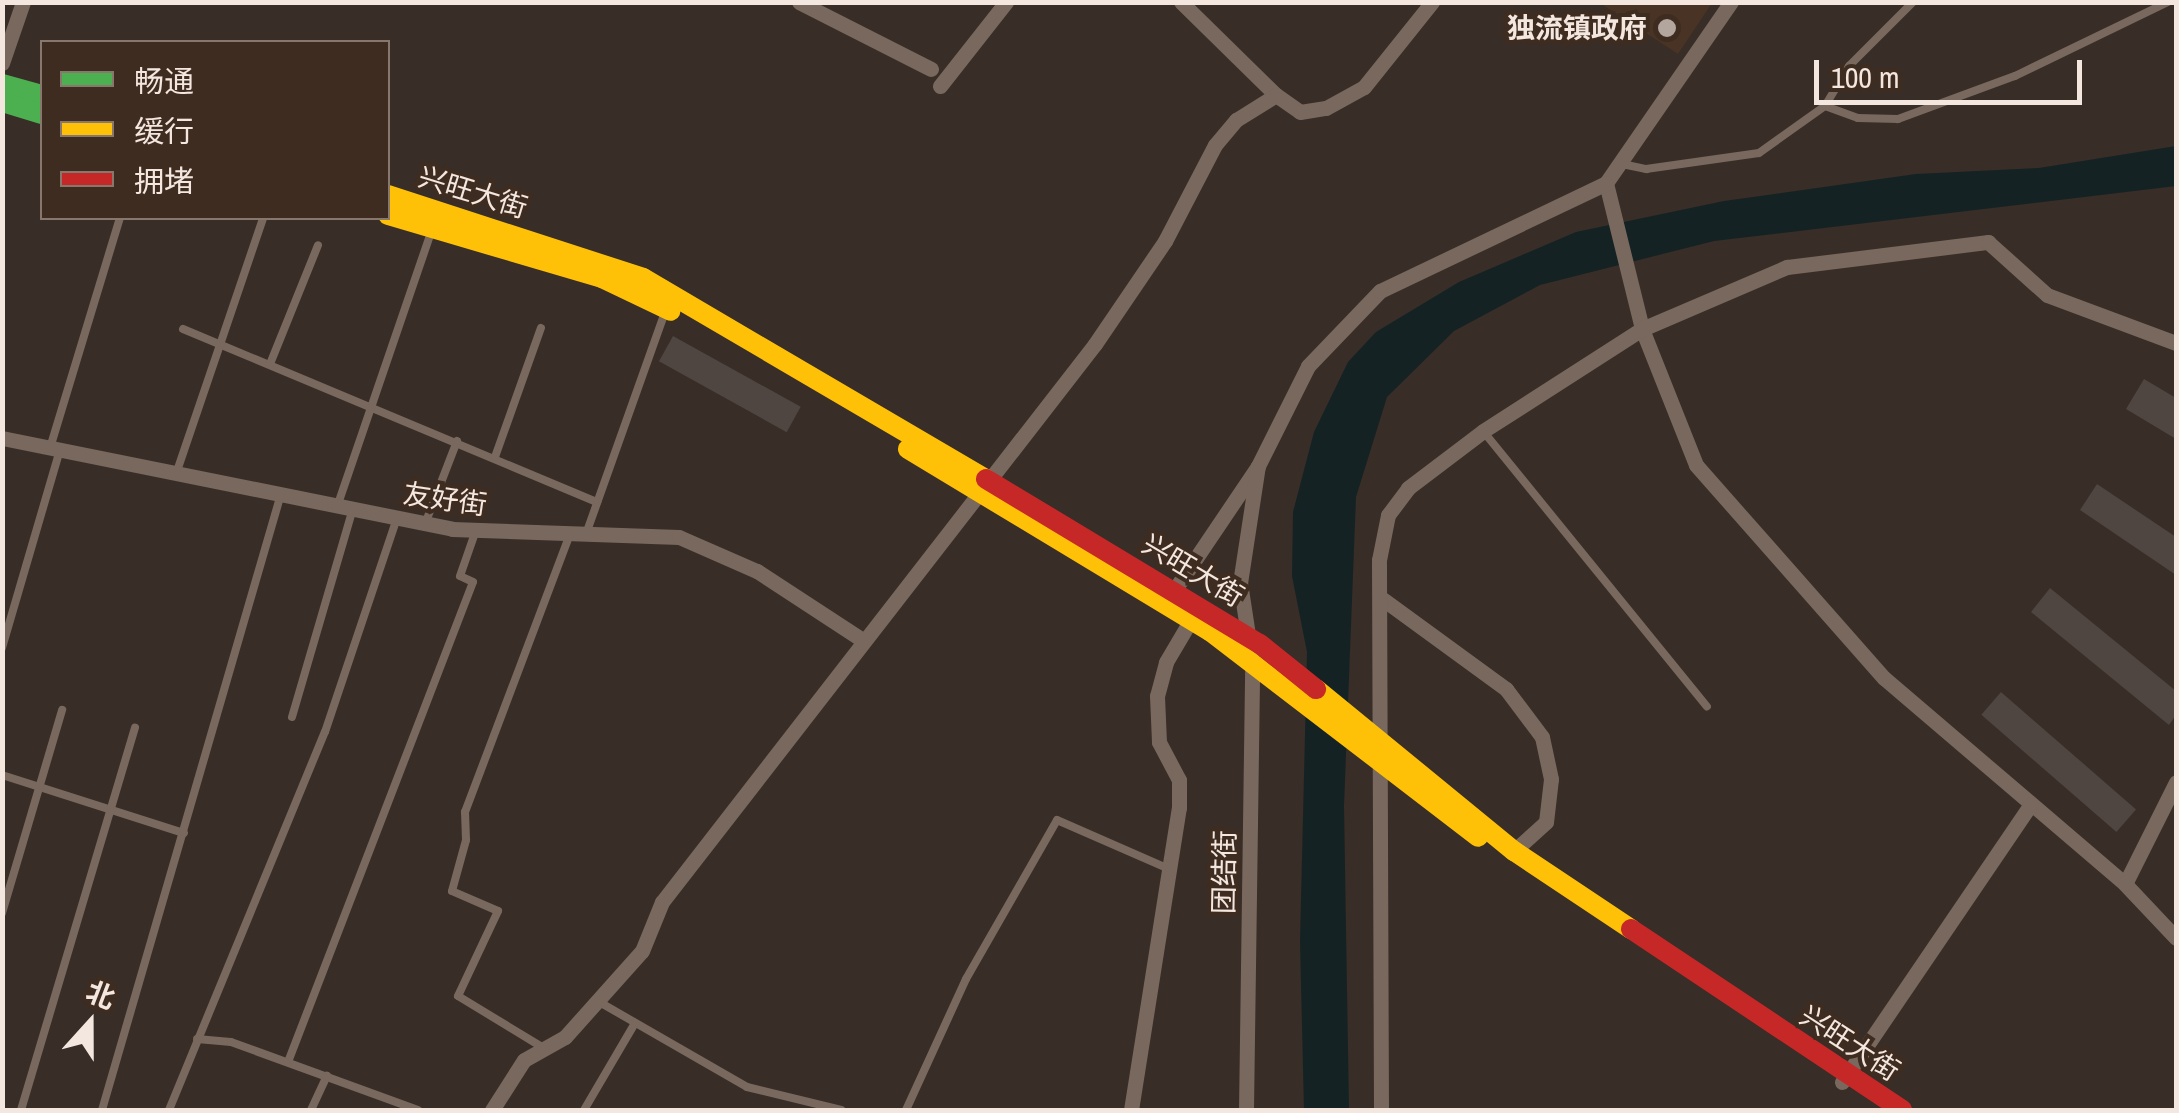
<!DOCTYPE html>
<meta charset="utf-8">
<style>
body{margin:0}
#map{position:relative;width:2179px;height:1113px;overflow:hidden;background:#382d27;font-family:"Archivo Narrow","Noto Sans SC",sans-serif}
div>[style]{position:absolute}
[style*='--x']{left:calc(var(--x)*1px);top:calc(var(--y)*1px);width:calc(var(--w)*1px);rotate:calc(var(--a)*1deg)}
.built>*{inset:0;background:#493324}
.water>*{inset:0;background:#152224}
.building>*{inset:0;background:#4f4641;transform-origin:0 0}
.lane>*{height:8px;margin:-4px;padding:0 4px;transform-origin:4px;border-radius:4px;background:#78685d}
.street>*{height:15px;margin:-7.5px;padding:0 7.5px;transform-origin:7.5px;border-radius:7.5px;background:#78685d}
.fast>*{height:20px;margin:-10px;padding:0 10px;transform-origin:10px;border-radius:10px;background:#4caf50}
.slow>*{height:20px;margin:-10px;padding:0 10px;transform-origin:10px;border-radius:10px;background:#ffc107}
.jam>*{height:20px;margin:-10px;padding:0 10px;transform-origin:10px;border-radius:10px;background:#c62828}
.dots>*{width:28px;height:28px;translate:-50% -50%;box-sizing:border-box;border:5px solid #3f2c20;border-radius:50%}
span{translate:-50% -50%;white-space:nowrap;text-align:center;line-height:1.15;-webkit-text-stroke:8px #3f2c20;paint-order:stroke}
.poi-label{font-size:28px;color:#f3e7df;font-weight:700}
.right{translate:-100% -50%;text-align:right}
.street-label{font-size:28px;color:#f3e7df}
.frame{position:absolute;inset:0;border:5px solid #f3e7df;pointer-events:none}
.legend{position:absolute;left:40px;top:40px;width:350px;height:180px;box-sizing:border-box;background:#3f2c20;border:2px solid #87776c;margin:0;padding:12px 18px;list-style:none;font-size:30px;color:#f3e7df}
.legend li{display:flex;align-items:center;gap:20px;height:50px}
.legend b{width:50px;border:2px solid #87776c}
.north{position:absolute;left:40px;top:973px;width:100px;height:100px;-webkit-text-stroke:8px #3f2c20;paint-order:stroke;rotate:21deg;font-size:28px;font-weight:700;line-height:40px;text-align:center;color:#f3e7df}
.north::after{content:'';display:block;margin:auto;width:35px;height:45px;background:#f3e7df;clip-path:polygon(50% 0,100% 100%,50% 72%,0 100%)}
.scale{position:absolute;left:1814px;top:60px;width:268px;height:45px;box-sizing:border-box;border:5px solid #f3e7df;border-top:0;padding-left:12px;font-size:30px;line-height:35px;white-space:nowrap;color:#f3e7df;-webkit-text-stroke:8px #3f2c20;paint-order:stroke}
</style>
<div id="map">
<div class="built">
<div style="clip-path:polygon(1600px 3px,1712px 3px,1678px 54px)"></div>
</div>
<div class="water">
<div style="clip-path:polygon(2176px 146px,2176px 186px,1714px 241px,1540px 285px,1454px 331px,1387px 397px,1356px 497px,1344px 806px,1349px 1110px,1304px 1110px,1300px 941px,1307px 652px,1292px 576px,1293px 512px,1314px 432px,1348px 362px,1376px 332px,1459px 282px,1576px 232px,1724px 201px,1916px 174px,2039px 168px)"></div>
</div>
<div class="building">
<div style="left:673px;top:336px;width:146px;height:29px;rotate:29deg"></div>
<div style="clip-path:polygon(2144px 379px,2176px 398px,2176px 439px,2126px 409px)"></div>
<div style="clip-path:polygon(2097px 484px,2176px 537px,2176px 575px,2080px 510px)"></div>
<div style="clip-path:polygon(2050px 588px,2176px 691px,2176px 715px,2169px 725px,2031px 612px)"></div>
<div style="left:2001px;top:692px;width:179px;height:30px;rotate:41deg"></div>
</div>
<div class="lane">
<div style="--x:1825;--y:106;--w:47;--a:-59"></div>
<div style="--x:1849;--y:66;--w:91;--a:-45"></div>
<div style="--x:1622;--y:164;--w:25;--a:12"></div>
<div style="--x:1646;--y:169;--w:114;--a:-8.1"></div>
<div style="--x:1759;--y:153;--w:81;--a:-35.5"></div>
<div style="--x:1825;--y:106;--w:35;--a:20"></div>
<div style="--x:1858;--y:118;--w:40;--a:1.4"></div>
<div style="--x:1898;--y:119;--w:125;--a:-20.2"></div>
<div style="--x:2015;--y:76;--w:170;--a:-25.8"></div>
<div style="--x:183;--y:329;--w:449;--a:22.7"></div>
<div style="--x:270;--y:364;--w:128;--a:-68"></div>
<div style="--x:1483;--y:431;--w:355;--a:50.9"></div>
<div style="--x:50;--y:448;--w:240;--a:-73.1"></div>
<div style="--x:495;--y:457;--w:137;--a:-70.4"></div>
<div style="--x:176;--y:474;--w:270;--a:-71.2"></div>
<div style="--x:338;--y:504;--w:291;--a:-71.1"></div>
<div style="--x:425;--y:524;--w:89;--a:-68.9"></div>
<div style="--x:586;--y:534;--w:236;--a:-70.4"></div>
<div style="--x:2;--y:648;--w:206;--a:-73.7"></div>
<div style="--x:292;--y:717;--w:217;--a:-73.7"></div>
<div style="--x:2;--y:775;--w:191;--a:17.7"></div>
<div style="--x:2;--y:913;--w:212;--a:-73.5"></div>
<div style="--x:601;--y:1003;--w:168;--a:29.9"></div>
<div style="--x:747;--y:1087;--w:97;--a:13.7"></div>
<div style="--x:197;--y:1039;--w:34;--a:5"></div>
<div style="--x:231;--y:1042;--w:199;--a:20"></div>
<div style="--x:542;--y:1047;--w:98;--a:-148.7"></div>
<div style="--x:458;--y:996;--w:94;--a:-64.8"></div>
<div style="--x:498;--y:911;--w:50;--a:-156.5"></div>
<div style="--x:452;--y:891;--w:53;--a:-74.6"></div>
<div style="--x:466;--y:840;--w:28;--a:-92"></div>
<div style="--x:465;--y:812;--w:297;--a:-69.3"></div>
<div style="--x:288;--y:1062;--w:514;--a:-68.92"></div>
<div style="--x:473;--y:582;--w:14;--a:-155"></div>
<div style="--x:460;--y:576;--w:49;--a:-70.8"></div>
<div style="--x:21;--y:1110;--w:399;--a:-73.4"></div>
<div style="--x:102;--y:1110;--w:641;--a:-73.8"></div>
<div style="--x:169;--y:1110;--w:409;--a:-67.6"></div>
<div style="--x:325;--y:732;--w:226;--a:-71.4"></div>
<div style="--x:311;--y:1110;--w:38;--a:-65"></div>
<div style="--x:584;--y:1110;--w:101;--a:-59.6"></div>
<div style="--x:906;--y:1110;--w:144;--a:-65.4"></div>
<div style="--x:966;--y:979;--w:183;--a:-60.2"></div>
<div style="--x:1057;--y:820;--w:122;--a:23.6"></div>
</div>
<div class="street">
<div style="--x:799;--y:2;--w:148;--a:26.9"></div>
<div style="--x:1181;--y:2;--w:133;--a:44.4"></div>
<div style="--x:2;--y:63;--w:65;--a:-71"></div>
<div style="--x:940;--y:86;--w:107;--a:-51.8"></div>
<div style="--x:1606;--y:183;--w:150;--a:76.1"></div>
<div style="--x:1642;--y:329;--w:146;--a:68.3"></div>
<div style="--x:1696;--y:465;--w:284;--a:48.6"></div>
<div style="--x:1884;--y:678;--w:317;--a:40.5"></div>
<div style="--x:2125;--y:884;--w:74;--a:46.6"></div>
<div style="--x:1606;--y:183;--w:220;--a:-55.4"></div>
<div style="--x:2;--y:438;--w:459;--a:11.4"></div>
<div style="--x:452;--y:529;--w:227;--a:2"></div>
<div style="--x:679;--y:537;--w:85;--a:23.6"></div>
<div style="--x:757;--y:571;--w:124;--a:33.2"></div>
<div style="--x:1169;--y:598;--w:159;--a:-56"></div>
<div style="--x:1258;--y:466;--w:112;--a:-63.4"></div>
<div style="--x:1308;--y:366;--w:104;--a:-46.2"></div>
<div style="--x:1380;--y:291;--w:250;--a:-25.5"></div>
<div style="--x:1384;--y:600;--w:151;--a:36.1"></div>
<div style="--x:1506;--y:689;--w:60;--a:53.1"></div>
<div style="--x:1542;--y:737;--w:43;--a:77.9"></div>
<div style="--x:1551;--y:779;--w:43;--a:96.6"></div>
<div style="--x:1546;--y:822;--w:43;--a:137.8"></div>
<div style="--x:2125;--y:884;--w:114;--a:-63.4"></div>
<div style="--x:1842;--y:1082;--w:336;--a:-55.8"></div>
<div style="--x:492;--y:1110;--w:59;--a:-57.4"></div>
<div style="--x:524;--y:1060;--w:47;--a:-29.3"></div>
<div style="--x:565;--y:1037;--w:115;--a:-48.2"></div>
<div style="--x:642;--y:951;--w:53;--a:-67.8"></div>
<div style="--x:662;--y:902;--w:706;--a:-52.19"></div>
<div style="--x:1095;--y:344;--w:125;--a:-55.8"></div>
<div style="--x:1165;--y:241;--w:108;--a:-62.5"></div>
<div style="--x:1215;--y:145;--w:33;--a:-50"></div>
<div style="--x:1236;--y:120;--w:47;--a:-32"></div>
<div style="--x:1276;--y:95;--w:29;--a:35"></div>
<div style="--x:1300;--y:112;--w:26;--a:-9"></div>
<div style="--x:1326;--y:108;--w:43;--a:-28.9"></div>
<div style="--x:1364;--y:87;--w:109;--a:-51.3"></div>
<div style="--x:1131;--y:1110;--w:306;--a:-81"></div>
<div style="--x:1179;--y:808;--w:28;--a:-90"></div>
<div style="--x:1179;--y:780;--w:43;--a:-117.8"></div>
<div style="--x:1159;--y:742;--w:46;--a:-92.5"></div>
<div style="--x:1157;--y:696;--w:35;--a:-75"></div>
<div style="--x:1166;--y:662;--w:57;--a:-59.4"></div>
<div style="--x:1246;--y:1110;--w:449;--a:-89.2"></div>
<div style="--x:1252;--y:661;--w:79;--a:-98.7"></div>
<div style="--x:1240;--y:583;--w:118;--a:-81.3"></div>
<div style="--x:1381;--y:1110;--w:550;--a:-90.21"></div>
<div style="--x:1379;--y:560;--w:46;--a:-78.7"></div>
<div style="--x:1388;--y:515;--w:34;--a:-53"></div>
<div style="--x:1408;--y:488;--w:94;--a:-37.2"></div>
<div style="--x:1483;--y:431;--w:189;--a:-32.7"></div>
<div style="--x:1642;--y:329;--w:158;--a:-23.2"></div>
<div style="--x:1787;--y:267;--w:203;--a:-7.1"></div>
<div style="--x:1988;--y:242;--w:79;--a:41.9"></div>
<div style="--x:2047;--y:295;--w:138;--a:20.4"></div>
</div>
<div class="fast">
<div style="--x:2;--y:84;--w:41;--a:15.4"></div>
<div style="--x:2;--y:102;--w:42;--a:16.7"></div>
</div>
<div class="slow">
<div style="--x:388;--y:195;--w:268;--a:18"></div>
<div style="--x:643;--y:278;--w:398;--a:30.4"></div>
<div style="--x:388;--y:215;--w:223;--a:16.4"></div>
<div style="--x:602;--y:278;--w:76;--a:25.6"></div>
<div style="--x:908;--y:449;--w:353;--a:31.1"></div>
<div style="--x:1210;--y:631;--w:338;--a:37.5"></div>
<div style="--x:1316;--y:689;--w:256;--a:39.3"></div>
<div style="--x:1514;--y:851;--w:141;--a:33.7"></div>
</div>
<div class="jam">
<div style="--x:986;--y:479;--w:320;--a:31.1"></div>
<div style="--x:1260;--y:644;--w:72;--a:38.8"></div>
<div style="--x:1631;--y:929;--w:326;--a:33.7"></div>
</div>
<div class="dots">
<div style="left:1667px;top:28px;background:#b2a69f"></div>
</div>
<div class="poi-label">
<span class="right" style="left:1647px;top:28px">独流镇政府</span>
</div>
<div class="street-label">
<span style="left:473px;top:192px;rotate:17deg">兴旺大街</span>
<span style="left:445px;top:499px;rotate:8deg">友好街</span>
<span style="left:1193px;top:570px;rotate:31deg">兴旺大街</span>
<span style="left:1224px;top:872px;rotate:-89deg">团结街</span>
<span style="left:1850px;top:1043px;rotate:33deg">兴旺大街</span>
</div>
<div class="frame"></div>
<ul class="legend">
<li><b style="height:12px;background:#4caf50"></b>畅通</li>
<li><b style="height:12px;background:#ffc107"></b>缓行</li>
<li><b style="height:12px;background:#c62828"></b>拥堵</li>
</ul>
<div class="north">北</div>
<div class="scale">100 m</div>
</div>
